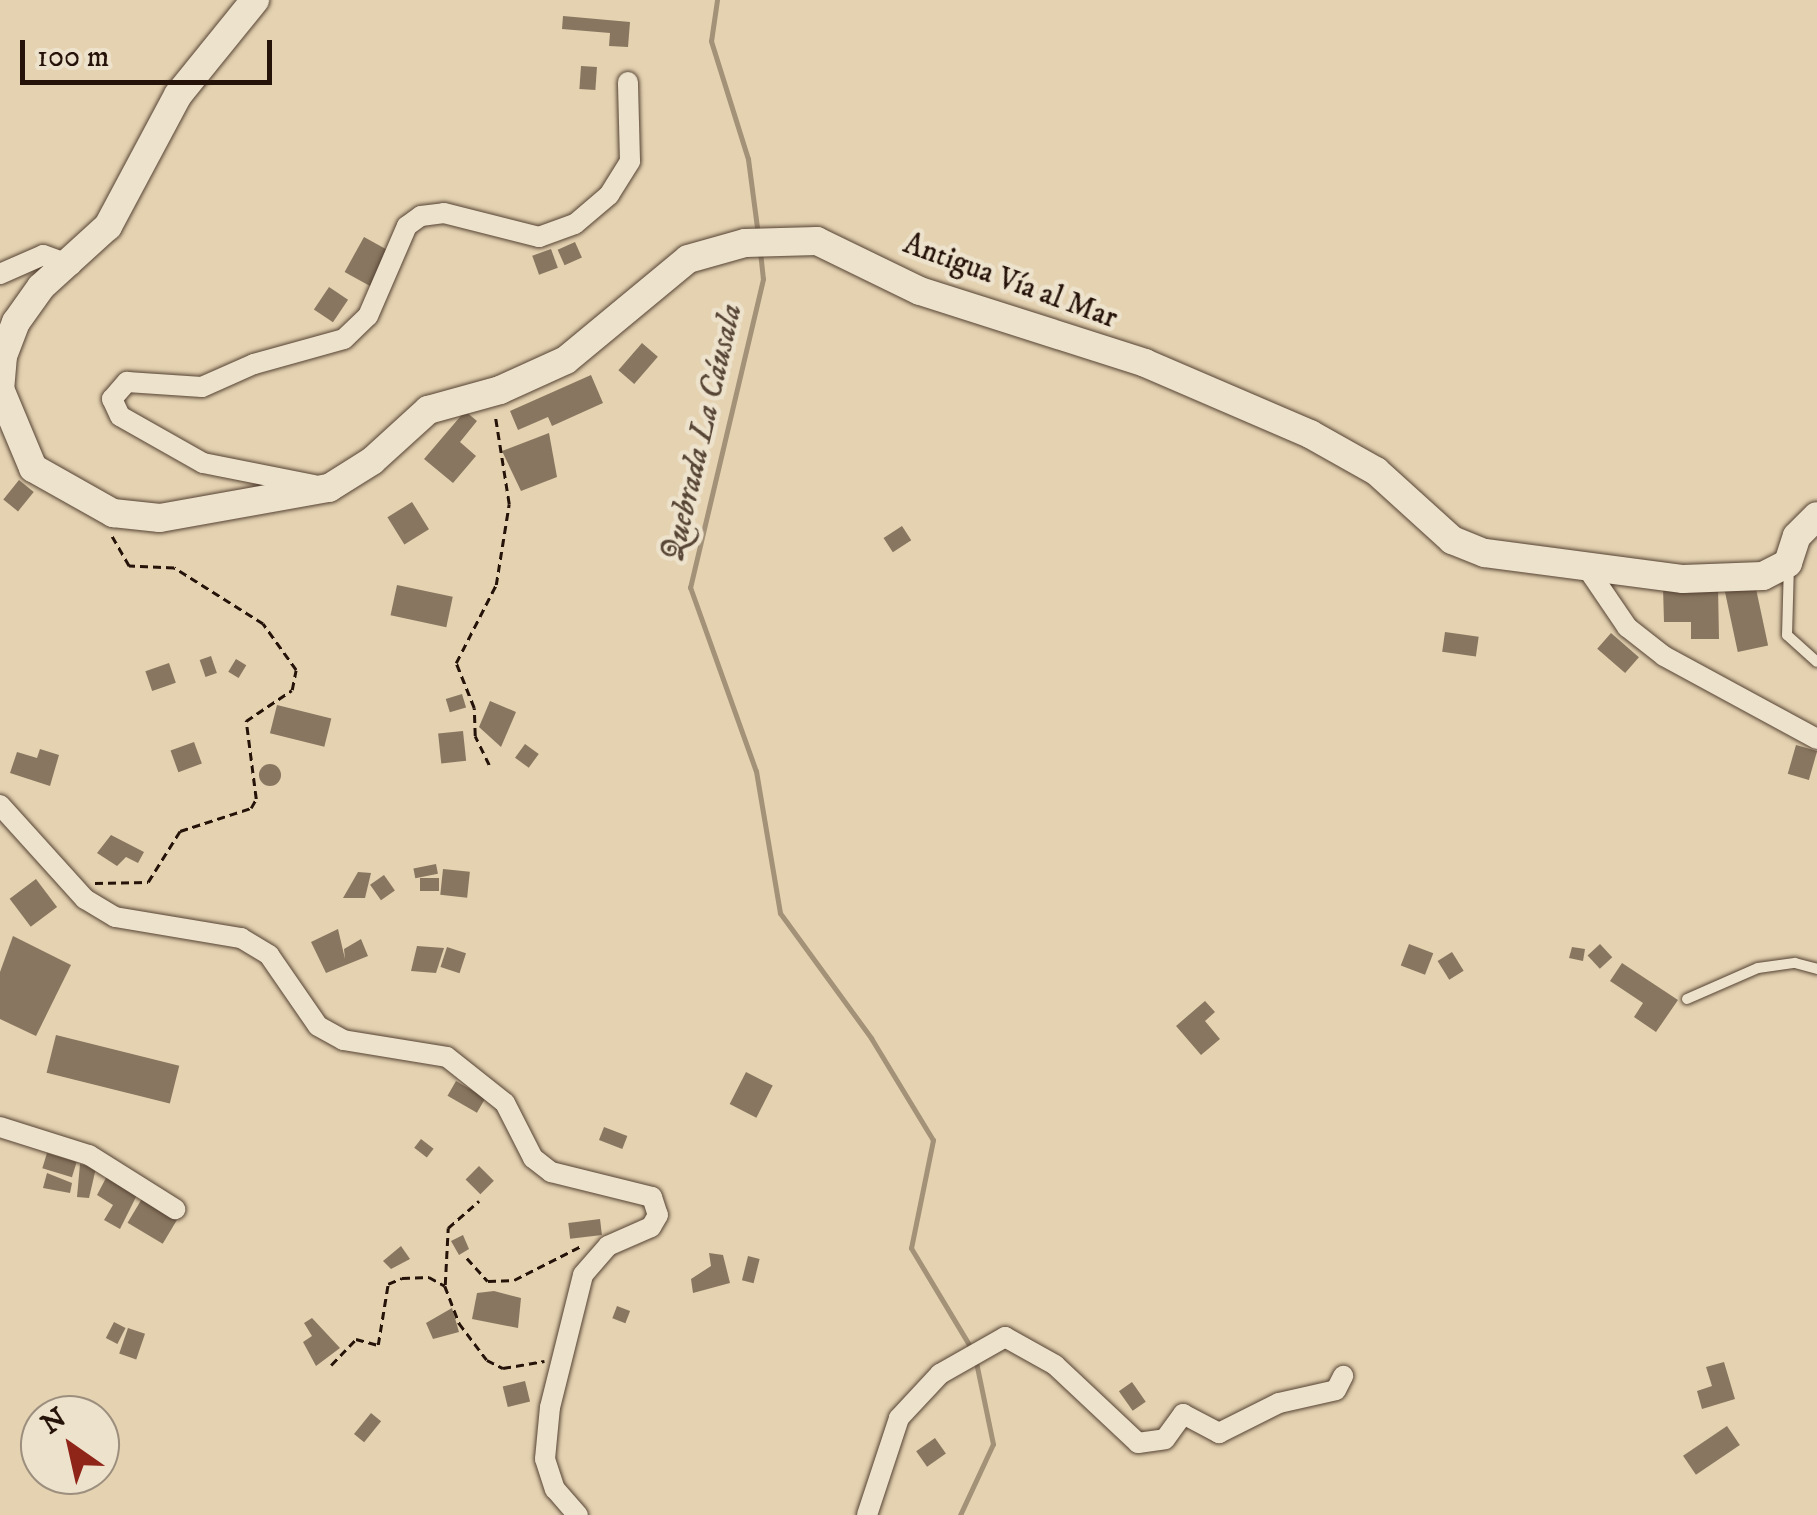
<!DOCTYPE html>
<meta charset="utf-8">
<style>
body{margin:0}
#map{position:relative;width:1817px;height:1515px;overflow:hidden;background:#e4d2b1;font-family:"IM FELL DW Pica",serif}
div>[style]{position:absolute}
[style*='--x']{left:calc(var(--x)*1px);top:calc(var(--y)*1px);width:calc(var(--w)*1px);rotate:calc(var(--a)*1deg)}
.stream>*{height:5px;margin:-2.5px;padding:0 2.5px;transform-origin:2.5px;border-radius:2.5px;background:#a39178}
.building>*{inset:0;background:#887660;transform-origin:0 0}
.round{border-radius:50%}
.path>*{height:2.5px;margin-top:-1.25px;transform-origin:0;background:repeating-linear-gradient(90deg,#251209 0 8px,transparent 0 13px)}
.roads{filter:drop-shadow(0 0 2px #554233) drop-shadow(0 0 2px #554233)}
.lane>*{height:10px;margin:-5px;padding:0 5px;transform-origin:5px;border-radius:5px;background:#ede2cc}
.street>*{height:20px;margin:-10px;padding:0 10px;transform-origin:10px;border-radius:10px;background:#ede2cc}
.secondary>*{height:28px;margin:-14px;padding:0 14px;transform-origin:14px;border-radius:14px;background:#ede2cc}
span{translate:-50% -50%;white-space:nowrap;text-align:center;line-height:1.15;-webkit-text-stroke:9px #ede2cc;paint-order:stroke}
.street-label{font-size:30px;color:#251209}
.water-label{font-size:32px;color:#574535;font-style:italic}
.north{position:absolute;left:20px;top:1395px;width:100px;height:100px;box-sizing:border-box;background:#ede2cc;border:2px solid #9d8f7e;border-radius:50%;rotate:326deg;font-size:28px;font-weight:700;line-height:40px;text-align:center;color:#251209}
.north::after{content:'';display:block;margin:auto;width:35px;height:45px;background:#8f2418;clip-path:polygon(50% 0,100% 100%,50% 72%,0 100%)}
.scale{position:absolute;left:20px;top:40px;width:252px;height:45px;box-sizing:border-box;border:5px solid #251209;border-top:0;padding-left:12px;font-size:30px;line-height:35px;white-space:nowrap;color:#251209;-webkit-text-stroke:8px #ede2cc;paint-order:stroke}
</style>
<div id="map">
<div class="stream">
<div style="--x:717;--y:0;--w:41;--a:98.3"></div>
<div style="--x:711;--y:41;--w:124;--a:72.6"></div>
<div style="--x:748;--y:159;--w:77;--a:82.5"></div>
<div style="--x:760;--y:251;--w:28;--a:84"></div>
<div style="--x:763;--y:279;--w:317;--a:103.3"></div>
<div style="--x:690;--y:587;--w:195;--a:70.3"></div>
<div style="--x:756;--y:771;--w:144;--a:80.4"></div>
<div style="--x:780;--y:913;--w:155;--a:53.9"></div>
<div style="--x:871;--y:1038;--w:119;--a:58.7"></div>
<div style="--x:933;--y:1140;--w:110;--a:101.5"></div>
<div style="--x:911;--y:1248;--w:120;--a:59"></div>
<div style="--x:960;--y:1515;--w:78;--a:-65.1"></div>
<div style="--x:993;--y:1444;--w:84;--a:-101.7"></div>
</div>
<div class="building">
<div style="clip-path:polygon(563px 16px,630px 22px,628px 47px,609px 46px,610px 33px,562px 29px)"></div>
<div style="left:581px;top:66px;width:16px;height:23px;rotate:4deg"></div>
<div style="left:364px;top:237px;width:31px;height:40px;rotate:29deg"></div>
<div style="left:575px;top:242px;width:17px;height:19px;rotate:66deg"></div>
<div style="left:551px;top:249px;width:20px;height:20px;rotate:70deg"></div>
<div style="left:329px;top:287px;width:23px;height:27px;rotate:34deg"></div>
<div style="left:642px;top:343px;width:21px;height:36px;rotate:41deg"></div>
<div style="clip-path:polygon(591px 375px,603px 403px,552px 426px,548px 417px,518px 430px,510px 411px)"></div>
<div style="clip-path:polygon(465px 411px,477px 421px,460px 442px,476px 456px,453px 483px,424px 459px)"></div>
<div style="clip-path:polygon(549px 433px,557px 477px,521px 491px,502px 451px)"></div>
<div style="left:19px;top:480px;width:19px;height:25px;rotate:39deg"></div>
<div style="left:412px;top:502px;width:32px;height:29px;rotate:58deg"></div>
<div style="left:902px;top:526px;width:17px;height:22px;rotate:57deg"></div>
<div style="left:1755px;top:584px;width:63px;height:31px;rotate:78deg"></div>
<div style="left:397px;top:585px;width:57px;height:31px;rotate:12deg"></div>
<div style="clip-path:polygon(1718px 586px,1719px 639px,1691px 639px,1691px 622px,1664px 622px,1663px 587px)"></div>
<div style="left:1445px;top:632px;width:34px;height:20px;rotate:8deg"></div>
<div style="left:1611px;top:633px;width:37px;height:21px;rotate:41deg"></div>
<div style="left:211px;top:656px;width:18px;height:12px;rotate:71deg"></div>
<div style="left:236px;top:659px;width:12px;height:15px;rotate:31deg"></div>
<div style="left:169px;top:663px;width:21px;height:25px;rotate:71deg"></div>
<div style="left:462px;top:694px;width:14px;height:17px;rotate:73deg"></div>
<div style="clip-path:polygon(490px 701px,516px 712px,501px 747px,479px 727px)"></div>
<div style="left:277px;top:705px;width:56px;height:29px;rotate:14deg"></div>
<div style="left:463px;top:731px;width:30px;height:25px;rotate:84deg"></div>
<div style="left:194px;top:742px;width:23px;height:25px;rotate:70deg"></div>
<div style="left:525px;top:744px;width:17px;height:17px;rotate:36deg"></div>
<div style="left:1796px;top:745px;width:22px;height:30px;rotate:16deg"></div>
<div style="clip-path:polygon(40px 749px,59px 755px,50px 786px,10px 773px,17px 752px,37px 758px)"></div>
<div class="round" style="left:259px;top:764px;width:22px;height:22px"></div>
<div style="clip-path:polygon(111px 835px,144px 852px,138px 863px,126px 857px,117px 866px,97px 853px)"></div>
<div style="left:436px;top:864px;width:10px;height:23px;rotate:79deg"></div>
<div style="left:443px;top:869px;width:27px;height:26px;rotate:6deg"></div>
<div style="clip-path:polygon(358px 872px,371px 873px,365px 898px,343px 898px)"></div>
<div style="left:384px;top:875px;width:19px;height:17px;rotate:55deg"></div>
<div style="left:420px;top:878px;width:19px;height:13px"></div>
<div style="left:36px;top:879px;width:35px;height:33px;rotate:53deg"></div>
<div style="clip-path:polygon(338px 929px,345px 959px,344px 949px,361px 939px,368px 956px,326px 973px,311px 942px)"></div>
<div style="clip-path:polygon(13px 936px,71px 965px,36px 1036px,0 1019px,0 972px)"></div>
<div style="left:1409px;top:944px;width:26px;height:23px;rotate:21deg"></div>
<div style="left:1600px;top:944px;width:18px;height:17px;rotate:47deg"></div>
<div style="clip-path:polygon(417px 946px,444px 948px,436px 973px,411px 971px)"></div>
<div style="left:447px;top:947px;width:20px;height:21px;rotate:18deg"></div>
<div style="clip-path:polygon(1572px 947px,1585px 949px,1583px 961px,1569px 958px)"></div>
<div style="left:1452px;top:952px;width:22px;height:17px;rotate:58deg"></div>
<div style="clip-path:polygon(1622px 963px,1678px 1000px,1656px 1032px,1634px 1017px,1643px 1003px,1610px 981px)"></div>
<div style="clip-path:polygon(1205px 1001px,1215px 1012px,1205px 1021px,1220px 1039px,1201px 1055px,1176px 1026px)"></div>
<div style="left:56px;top:1035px;width:127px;height:39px;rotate:14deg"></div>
<div style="left:746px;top:1072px;width:30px;height:36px;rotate:27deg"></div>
<div style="left:456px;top:1081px;width:34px;height:17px;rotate:30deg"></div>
<div style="left:604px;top:1127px;width:25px;height:14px;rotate:21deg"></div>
<div style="left:421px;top:1139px;width:16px;height:11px;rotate:38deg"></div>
<div style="left:47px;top:1153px;width:31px;height:16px;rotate:17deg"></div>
<div style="clip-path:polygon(80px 1164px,96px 1168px,89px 1198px,77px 1197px)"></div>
<div style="left:479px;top:1166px;width:21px;height:19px;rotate:45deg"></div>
<div style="clip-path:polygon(47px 1173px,72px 1183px,70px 1193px,43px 1188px)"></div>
<div style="clip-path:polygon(107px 1176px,137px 1195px,120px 1229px,104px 1220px,113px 1205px,97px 1195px)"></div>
<div style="left:143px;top:1197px;width:41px;height:30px;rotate:31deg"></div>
<div style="left:600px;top:1219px;width:16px;height:32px;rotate:83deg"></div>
<div style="clip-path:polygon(463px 1235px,469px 1249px,459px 1255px,451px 1241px)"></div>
<div style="clip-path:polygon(401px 1246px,410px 1259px,391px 1269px,383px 1261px)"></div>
<div style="clip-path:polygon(709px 1253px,723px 1255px,730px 1283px,693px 1293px,691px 1279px,711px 1266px)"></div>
<div style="left:748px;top:1256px;width:12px;height:25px;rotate:14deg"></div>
<div style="clip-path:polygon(494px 1291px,521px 1298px,518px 1328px,472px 1319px,477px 1293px)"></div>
<div style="left:617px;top:1306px;width:14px;height:13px;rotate:21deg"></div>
<div style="clip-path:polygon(452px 1308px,459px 1332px,433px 1339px,426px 1323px)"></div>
<div style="clip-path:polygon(312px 1318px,340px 1348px,316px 1366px,303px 1342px,312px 1336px,304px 1323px)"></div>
<div style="left:114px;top:1322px;width:13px;height:18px;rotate:27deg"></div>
<div style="left:128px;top:1328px;width:18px;height:27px;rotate:19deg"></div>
<div style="clip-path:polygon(1724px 1362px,1735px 1399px,1702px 1409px,1697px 1391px,1712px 1386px,1706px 1367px)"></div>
<div style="left:525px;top:1381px;width:21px;height:23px;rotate:76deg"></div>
<div style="left:1132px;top:1382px;width:24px;height:16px;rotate:55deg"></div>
<div style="left:371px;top:1413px;width:13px;height:27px;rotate:39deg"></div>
<div style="left:1727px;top:1426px;width:23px;height:53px;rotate:56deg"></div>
<div style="left:935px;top:1438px;width:19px;height:23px;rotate:55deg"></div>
</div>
<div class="path">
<div style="--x:489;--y:765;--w:32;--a:-116"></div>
<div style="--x:475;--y:736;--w:28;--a:-92"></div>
<div style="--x:474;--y:708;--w:48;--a:-111.8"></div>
<div style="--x:456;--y:663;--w:88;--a:-62.9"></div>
<div style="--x:496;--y:585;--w:82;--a:-80.9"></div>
<div style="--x:509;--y:504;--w:89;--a:-99"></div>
<div style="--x:95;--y:883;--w:53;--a:-1.1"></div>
<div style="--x:148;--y:882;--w:60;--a:-57.9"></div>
<div style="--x:180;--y:831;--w:75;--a:-17.9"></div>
<div style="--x:251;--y:808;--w:10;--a:-61"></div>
<div style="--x:256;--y:799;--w:79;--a:-97.3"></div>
<div style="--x:246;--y:721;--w:55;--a:-34"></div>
<div style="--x:292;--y:690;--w:20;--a:-79"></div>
<div style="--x:296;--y:670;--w:57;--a:-125.7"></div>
<div style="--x:263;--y:624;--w:105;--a:-147.8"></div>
<div style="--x:174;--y:568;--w:45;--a:-177.5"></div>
<div style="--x:129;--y:566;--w:34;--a:-120"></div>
<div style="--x:467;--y:1258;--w:31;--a:48"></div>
<div style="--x:488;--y:1281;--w:26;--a:-2"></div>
<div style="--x:514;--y:1280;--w:75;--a:-26.9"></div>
<div style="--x:445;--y:1285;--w:57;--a:-87"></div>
<div style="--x:448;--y:1228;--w:41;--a:-41.1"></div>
<div style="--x:331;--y:1365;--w:36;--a:-46"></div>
<div style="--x:356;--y:1339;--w:23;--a:15"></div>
<div style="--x:378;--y:1345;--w:62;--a:-80.7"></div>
<div style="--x:388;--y:1284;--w:15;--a:-23"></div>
<div style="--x:402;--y:1278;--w:27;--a:-2"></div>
<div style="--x:429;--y:1277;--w:18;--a:29"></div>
<div style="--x:445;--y:1286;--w:40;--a:69"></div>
<div style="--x:459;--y:1323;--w:46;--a:52.9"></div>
<div style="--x:487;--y:1360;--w:18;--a:27"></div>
<div style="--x:503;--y:1368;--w:42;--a:-9.7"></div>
</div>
<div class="roads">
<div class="lane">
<div style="--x:1789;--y:564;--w:71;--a:91.6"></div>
<div style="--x:1787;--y:635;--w:40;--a:42"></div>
<div style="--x:1687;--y:999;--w:77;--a:-23.6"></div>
<div style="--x:1758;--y:968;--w:37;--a:-8"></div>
<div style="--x:1795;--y:963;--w:23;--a:15"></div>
</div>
<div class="street">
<div style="--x:0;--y:274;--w:47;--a:-23.8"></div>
<div style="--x:43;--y:255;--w:30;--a:20"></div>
<div style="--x:314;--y:485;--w:113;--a:-168.8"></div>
<div style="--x:203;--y:463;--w:95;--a:-150.5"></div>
<div style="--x:120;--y:416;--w:19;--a:-115"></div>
<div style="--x:112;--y:399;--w:23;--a:-49"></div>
<div style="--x:127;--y:382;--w:75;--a:3.8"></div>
<div style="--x:202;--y:387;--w:57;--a:-23.9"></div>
<div style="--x:254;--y:364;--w:93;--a:-15.5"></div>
<div style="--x:344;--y:339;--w:33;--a:-44"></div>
<div style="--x:368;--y:316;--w:98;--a:-66.6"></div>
<div style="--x:407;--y:226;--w:17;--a:-36"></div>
<div style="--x:421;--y:216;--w:23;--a:-7"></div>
<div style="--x:444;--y:213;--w:98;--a:14.2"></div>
<div style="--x:539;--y:237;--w:38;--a:-20"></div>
<div style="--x:575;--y:224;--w:45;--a:-40.5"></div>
<div style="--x:609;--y:195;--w:40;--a:-58"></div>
<div style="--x:630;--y:161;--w:79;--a:-91.5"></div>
<div style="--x:1589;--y:571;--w:68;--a:55.8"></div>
<div style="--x:1627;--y:627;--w:47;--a:38.1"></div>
<div style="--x:1664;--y:656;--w:174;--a:28.5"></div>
<div style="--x:0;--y:805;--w:127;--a:47.9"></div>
<div style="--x:85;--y:899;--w:35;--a:31"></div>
<div style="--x:115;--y:917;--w:128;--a:9.5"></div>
<div style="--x:241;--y:938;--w:33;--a:31"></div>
<div style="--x:269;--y:955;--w:86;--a:55.4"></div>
<div style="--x:318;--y:1026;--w:29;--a:29"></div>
<div style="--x:343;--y:1040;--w:105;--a:9.3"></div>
<div style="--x:447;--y:1057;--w:74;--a:38.4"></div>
<div style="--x:505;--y:1103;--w:62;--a:63"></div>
<div style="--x:533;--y:1158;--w:23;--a:38"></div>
<div style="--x:551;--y:1172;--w:104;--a:13.9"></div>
<div style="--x:652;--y:1197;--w:19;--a:72"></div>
<div style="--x:658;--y:1215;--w:14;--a:120"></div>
<div style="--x:651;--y:1227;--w:47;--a:156.2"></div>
<div style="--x:608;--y:1246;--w:38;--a:131"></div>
<div style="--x:583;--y:1275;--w:136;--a:104"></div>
<div style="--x:550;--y:1407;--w:52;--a:95.5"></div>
<div style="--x:545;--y:1459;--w:32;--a:72"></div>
<div style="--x:555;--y:1489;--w:35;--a:49"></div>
<div style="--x:0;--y:1127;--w:93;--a:17.5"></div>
<div style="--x:89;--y:1155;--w:102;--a:32.1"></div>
<div style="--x:867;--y:1515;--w:102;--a:-71.7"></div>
<div style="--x:899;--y:1418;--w:60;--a:-47"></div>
<div style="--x:940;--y:1374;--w:75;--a:-29.6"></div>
<div style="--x:1005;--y:1337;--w:57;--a:29.2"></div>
<div style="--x:1055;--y:1365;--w:114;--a:43.2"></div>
<div style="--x:1138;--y:1443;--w:27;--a:-8"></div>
<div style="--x:1165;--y:1439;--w:31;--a:-54"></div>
<div style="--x:1183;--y:1414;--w:41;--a:27.8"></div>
<div style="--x:1219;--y:1433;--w:67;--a:-26.6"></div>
<div style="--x:1279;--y:1403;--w:58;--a:-12.8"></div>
<div style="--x:1336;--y:1390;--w:16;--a:-63"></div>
</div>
<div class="secondary">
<div style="--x:255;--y:0;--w:122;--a:129"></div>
<div style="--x:178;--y:95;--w:149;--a:118.1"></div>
<div style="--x:108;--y:226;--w:91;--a:137.7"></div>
<div style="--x:41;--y:287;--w:43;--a:125.5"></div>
<div style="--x:16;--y:322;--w:36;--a:111"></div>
<div style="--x:3;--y:356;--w:33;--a:95"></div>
<div style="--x:0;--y:389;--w:86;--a:67.3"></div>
<div style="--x:33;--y:468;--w:92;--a:29.4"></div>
<div style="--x:113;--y:513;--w:47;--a:6.1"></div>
<div style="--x:160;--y:518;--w:172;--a:-10.1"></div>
<div style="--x:329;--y:488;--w:51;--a:-32.1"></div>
<div style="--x:372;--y:461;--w:76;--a:-42.3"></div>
<div style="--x:428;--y:410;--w:75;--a:-15.5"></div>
<div style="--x:500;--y:390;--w:72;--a:-24.4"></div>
<div style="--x:566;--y:360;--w:158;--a:-39.6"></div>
<div style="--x:688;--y:259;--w:59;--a:-15.7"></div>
<div style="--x:745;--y:243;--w:72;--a:-1.6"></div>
<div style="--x:817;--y:241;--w:114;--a:25.9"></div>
<div style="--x:920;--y:291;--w:236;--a:17.7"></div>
<div style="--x:1145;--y:363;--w:180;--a:23.3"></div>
<div style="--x:1310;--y:434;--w:76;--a:29.3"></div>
<div style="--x:1376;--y:471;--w:103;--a:42.2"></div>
<div style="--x:1452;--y:540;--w:35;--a:22"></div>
<div style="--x:1485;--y:553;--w:200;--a:7.5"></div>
<div style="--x:1683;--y:579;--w:80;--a:-2.1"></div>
<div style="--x:1763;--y:576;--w:28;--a:-27"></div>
<div style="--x:1788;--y:563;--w:28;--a:-72"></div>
<div style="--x:1797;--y:536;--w:28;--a:-45"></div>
</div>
</div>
<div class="street-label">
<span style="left:1010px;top:282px;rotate:20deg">Antigua Vía al Mar</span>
</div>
<div class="water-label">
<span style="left:703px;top:433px;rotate:-77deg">Quebrada La Cáusala</span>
</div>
<div class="north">N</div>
<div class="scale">100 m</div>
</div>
